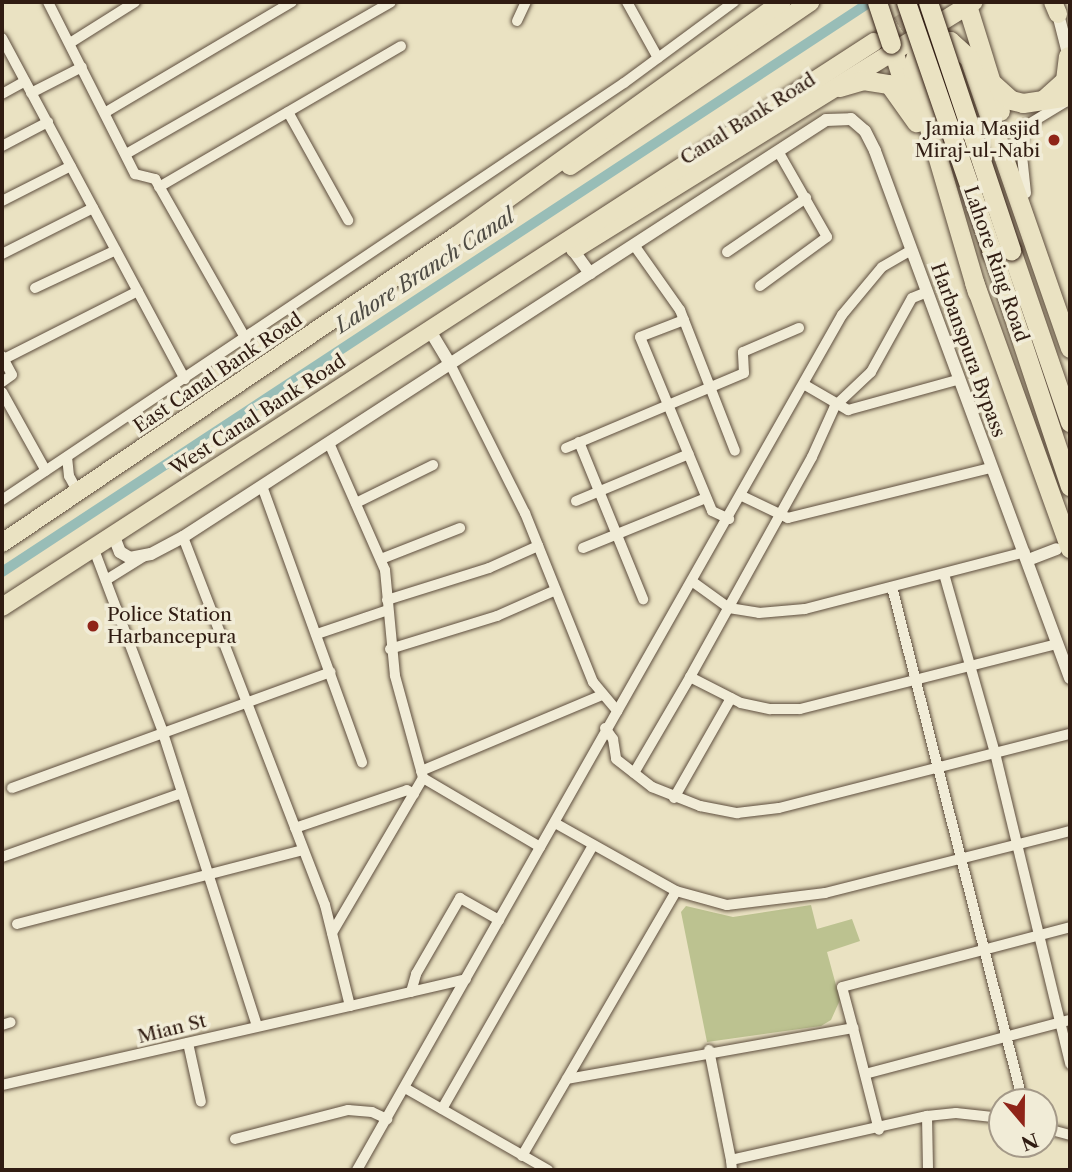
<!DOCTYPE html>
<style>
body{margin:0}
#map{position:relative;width:1072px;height:1172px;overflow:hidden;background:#eae2c2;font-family:"Libre Caslon Text",serif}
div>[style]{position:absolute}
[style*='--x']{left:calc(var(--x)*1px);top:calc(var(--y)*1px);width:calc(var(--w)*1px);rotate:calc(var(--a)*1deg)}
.green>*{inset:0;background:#bcc290}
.canal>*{height:10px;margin:-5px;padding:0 5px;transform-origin:5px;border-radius:5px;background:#98bdb7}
.trunk-tunnel>*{height:18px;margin-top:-9px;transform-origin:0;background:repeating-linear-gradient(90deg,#c5ba9f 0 18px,transparent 0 27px)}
.roads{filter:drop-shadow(0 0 2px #5e4e3e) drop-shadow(0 0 2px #5e4e3e)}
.minor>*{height:10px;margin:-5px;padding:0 5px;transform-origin:5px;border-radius:5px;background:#f1ecd7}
.tertiary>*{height:12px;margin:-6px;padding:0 6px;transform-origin:6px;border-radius:6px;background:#f1ecd7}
.trunk>*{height:18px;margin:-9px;padding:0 9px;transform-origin:9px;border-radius:9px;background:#eae2c2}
.motorway>*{height:19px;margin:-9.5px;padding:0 9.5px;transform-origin:9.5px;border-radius:9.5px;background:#eae2c2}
.bridges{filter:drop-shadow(0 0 2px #301c12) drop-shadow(0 0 2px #301c12)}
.motorway-bridge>*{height:19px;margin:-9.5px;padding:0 9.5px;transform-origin:9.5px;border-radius:9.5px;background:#eae2c2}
.dots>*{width:19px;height:19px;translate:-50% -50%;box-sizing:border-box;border:4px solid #f1ecd7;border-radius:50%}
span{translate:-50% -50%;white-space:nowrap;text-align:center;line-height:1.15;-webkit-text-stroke:7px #f1ecd7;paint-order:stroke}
.street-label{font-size:19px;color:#301c12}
.poi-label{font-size:19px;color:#301c12}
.right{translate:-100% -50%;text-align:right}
.left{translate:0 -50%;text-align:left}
.water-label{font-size:21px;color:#4f4c44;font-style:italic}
.frame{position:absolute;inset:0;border:4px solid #301c12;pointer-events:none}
.north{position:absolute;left:988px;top:1088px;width:70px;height:70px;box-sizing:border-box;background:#f1ecd7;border:2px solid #a49988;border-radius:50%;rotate:160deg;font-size:19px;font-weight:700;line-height:28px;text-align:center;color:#301c12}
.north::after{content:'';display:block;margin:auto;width:24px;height:32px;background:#8f2418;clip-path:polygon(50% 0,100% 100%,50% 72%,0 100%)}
</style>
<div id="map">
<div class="green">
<div style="clip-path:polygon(811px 905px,817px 929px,852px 919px,860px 941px,827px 952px,840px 1000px,831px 1020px,821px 1026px,707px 1042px,681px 912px,686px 906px,733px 917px)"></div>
</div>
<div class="canal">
<div style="--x:2;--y:572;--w:1038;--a:-33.29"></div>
</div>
<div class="trunk-tunnel">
<div style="--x:876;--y:40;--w:69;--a:-33.2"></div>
</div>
<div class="roads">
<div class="minor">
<div style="--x:48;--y:2;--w:193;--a:63.2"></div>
<div style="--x:135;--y:174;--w:21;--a:14"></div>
<div style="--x:155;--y:179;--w:184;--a:60.4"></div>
<div style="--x:627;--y:2;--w:64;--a:61"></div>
<div style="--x:517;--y:21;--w:21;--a:-65"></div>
<div style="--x:2;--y:38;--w:387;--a:61.8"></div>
<div style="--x:70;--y:43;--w:77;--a:-32.2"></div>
<div style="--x:31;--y:93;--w:57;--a:-27"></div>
<div style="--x:2;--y:94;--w:26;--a:-29"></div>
<div style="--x:106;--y:112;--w:216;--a:-30.6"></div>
<div style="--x:288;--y:112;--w:124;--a:60.9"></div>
<div style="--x:2;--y:146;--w:52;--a:-27.6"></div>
<div style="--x:126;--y:154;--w:305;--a:-29.8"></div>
<div style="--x:159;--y:187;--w:280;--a:-30.2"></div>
<div style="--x:1026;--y:193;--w:47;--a:-96.1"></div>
<div style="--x:1021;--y:146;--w:13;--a:-77"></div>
<div style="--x:1024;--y:133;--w:10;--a:-61"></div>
<div style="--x:1029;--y:124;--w:42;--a:-31.4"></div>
<div style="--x:2;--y:201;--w:77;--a:-26.9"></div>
<div style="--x:634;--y:245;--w:80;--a:54.7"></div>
<div style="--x:680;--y:310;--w:151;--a:68.7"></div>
<div style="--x:727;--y:252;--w:96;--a:-34.4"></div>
<div style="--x:2;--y:254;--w:102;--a:-26.8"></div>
<div style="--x:760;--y:286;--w:83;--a:-36.2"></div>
<div style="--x:827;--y:237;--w:99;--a:-119.7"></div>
<div style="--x:35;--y:288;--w:89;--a:-25.1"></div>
<div style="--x:927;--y:292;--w:16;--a:158"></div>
<div style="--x:912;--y:298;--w:85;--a:119"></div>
<div style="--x:871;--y:372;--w:50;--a:136.6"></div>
<div style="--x:835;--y:406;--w:56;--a:114.3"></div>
<div style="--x:812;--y:457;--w:252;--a:119"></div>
<div style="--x:690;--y:677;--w:57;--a:27"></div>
<div style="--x:741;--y:703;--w:30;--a:12"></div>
<div style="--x:770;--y:709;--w:30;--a:0"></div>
<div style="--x:800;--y:709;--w:265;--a:-14.2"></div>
<div style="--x:684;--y:320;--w:47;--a:158.9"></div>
<div style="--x:640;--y:337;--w:188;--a:67.5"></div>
<div style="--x:712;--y:511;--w:19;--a:25"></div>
<div style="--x:2;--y:356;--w:21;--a:62"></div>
<div style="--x:12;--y:375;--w:12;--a:145"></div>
<div style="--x:4;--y:359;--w:150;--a:-26.9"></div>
<div style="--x:450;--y:364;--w:167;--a:63.3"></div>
<div style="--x:525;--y:513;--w:182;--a:68.1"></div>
<div style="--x:593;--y:682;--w:38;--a:50"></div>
<div style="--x:805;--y:385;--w:50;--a:30.2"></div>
<div style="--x:848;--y:410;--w:113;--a:-15.4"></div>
<div style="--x:2;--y:392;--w:90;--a:60.9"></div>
<div style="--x:579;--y:442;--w:170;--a:67.8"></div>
<div style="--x:329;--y:443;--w:139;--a:66.2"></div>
<div style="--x:385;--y:570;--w:106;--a:84.6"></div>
<div style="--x:395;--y:676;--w:106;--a:74.6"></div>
<div style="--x:423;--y:778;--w:136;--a:30.5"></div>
<div style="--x:566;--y:448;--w:193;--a:-22.8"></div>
<div style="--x:744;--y:373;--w:21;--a:-93"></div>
<div style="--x:743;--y:352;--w:61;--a:-23.2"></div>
<div style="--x:67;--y:457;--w:19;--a:84"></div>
<div style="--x:69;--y:476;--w:18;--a:61"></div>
<div style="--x:262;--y:486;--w:294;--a:70.1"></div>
<div style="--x:742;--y:496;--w:51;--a:25.6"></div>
<div style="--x:788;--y:518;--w:208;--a:-13.9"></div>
<div style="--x:2;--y:500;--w:749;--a:-33.84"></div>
<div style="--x:624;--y:83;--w:137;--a:-36.4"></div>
<div style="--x:576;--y:501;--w:122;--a:-22.6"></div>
<div style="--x:356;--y:503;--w:86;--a:-26.3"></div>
<div style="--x:183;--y:537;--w:394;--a:68.9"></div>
<div style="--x:325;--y:905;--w:104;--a:76.1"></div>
<div style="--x:350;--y:1006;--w:119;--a:-13.1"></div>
<div style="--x:93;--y:547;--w:196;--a:69.3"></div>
<div style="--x:162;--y:730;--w:311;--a:72.2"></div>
<div style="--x:583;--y:548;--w:133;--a:-22.1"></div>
<div style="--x:381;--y:559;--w:85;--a:-21.4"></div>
<div style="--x:944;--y:574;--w:186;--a:74.1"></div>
<div style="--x:995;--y:753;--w:320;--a:76.4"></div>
<div style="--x:106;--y:580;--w:44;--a:-31.9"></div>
<div style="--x:693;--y:582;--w:44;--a:35.8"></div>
<div style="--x:729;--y:608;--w:30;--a:9"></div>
<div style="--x:759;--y:613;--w:46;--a:-5"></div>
<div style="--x:805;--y:609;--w:227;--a:-14.5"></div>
<div style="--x:892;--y:587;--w:531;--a:75.73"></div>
<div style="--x:387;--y:600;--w:107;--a:-17.4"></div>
<div style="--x:489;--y:568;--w:54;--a:-24.2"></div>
<div style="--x:317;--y:634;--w:75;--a:-18.7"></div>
<div style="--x:390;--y:649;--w:112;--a:-17.1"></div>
<div style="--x:497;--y:616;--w:64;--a:-23.8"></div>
<div style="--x:605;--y:728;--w:14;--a:54"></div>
<div style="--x:613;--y:739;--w:20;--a:81"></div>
<div style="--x:616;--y:759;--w:46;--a:37.9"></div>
<div style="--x:652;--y:787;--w:52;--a:21.6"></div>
<div style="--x:700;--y:806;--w:38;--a:11"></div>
<div style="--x:737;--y:813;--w:42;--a:-6.8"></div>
<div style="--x:779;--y:808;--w:300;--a:-14.3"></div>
<div style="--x:421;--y:771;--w:196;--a:-22.8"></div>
<div style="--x:634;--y:773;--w:111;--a:-59.7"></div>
<div style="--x:12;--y:788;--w:339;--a:-20"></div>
<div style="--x:674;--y:798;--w:115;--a:-60.3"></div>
<div style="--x:555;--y:823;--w:139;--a:29.3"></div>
<div style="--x:676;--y:891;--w:53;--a:15.4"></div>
<div style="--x:727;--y:905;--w:99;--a:-7"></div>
<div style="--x:825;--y:893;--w:253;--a:-14.2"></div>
<div style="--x:295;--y:828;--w:118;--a:-18.7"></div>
<div style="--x:407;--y:790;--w:8;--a:30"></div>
<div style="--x:2;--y:857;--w:191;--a:-19.6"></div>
<div style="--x:17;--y:924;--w:295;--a:-14.5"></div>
<div style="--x:332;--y:933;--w:180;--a:-59.6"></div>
<div style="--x:411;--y:992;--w:19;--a:-74"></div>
<div style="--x:416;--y:974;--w:88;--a:-59.9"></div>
<div style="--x:460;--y:898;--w:45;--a:29.4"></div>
<div style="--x:2;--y:1025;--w:9;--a:-18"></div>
<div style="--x:853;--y:1028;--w:105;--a:75.7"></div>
<div style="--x:188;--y:1043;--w:60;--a:77.6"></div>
<div style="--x:709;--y:1050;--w:112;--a:78.7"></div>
<div style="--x:865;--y:1074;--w:212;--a:-14.8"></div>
<div style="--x:567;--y:1079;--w:291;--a:-10.1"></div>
<div style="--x:853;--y:1028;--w:42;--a:-105"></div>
<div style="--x:842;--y:987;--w:236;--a:-14.7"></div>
<div style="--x:2;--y:1085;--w:357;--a:-12.8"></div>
<div style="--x:405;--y:1088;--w:165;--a:29.8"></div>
<div style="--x:442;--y:1109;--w:304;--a:-60.2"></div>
<div style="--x:927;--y:1116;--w:54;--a:88.9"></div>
<div style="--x:1044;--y:1128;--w:27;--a:15"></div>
<div style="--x:235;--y:1139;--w:117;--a:-14.4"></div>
<div style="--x:348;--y:1110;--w:24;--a:5"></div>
<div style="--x:372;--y:1112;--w:17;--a:25"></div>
<div style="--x:522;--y:1156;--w:306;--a:-59.8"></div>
<div style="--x:357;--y:1170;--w:983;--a:-60.44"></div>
<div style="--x:842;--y:315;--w:62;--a:-50.2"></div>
<div style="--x:882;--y:267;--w:34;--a:-30"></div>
<div style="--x:732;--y:1170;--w:10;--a:-96"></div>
<div style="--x:731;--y:1160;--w:201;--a:-12.7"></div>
<div style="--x:927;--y:1116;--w:29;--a:-6"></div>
<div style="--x:956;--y:1113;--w:46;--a:6.2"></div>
</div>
<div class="tertiary">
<div style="--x:1058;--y:14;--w:49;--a:75.7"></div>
<div style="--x:573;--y:250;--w:29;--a:54"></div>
<div style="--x:429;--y:329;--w:41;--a:59"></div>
<div style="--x:113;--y:534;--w:19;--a:69"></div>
<div style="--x:120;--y:552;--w:12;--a:31"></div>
<div style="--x:130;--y:558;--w:21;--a:-11"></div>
<div style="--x:151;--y:554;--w:36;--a:-28"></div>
<div style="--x:183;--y:537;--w:766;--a:-32.96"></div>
<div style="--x:826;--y:120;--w:25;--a:-2"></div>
<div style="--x:851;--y:119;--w:18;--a:41"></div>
<div style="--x:865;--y:131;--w:22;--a:63"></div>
<div style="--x:875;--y:151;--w:562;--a:69.69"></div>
<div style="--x:1028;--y:560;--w:30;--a:-21"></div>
</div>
<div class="trunk">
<div style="--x:1053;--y:2;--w:13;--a:67"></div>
<div style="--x:570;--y:166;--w:291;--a:-34.3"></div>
<div style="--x:575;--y:249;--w:469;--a:-31.8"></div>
<div style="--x:2;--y:543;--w:548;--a:-34.07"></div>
<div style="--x:456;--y:236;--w:401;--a:-35.7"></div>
<div style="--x:2;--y:607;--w:1039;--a:-32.94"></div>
</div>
<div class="motorway">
<div style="--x:966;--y:2;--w:114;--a:72.7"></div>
<div style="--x:891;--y:44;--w:50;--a:72.6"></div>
<div style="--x:992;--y:83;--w:25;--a:42"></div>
<div style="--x:1011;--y:100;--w:12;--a:14"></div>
<div style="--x:1023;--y:103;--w:48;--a:-8.5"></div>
<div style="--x:839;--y:87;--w:25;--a:-16"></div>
<div style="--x:863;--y:80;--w:26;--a:9"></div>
<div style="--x:889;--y:84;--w:47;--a:54.6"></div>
<div style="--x:1044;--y:99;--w:28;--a:-42"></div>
<div style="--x:1065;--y:80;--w:24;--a:-83"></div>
<div style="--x:1011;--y:250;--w:182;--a:71.1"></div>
<div style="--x:992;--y:252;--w:247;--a:71.6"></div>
<div style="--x:974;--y:282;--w:283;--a:70.2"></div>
<div style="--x:977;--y:292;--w:232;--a:-106.3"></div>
<div style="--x:912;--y:69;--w:19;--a:-74"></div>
<div style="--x:917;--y:51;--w:19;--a:-32"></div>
<div style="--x:933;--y:41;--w:17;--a:0"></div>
<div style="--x:950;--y:41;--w:25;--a:42"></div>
<div style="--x:969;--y:58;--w:307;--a:70.8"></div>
</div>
</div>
<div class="bridges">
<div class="motorway-bridge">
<div style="--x:877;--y:2;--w:44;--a:71.6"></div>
<div style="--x:906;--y:2;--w:264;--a:71"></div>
<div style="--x:928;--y:2;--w:262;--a:71.5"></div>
</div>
</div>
<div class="dots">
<div style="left:1054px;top:140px;background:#8f2418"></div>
<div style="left:93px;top:626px;background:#8f2418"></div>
</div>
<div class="street-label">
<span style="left:748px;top:119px;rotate:-32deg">Canal Bank Road</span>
<span style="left:996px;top:264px;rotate:71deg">Lahore Ring Road</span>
<span style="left:968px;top:350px;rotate:70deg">Harbanspura Bypass</span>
<span style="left:218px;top:373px;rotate:-34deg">East Canal Bank Road</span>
<span style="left:258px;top:415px;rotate:-33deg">West Canal Bank Road</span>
<span style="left:172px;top:1029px;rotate:-14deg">Mian St</span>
</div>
<div class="poi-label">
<span class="right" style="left:1040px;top:140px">Jamia Masjid<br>Miraj-ul-Nabi</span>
<span class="left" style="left:107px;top:626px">Police Station<br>Harbancepura</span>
</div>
<div class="water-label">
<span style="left:425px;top:271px;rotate:-33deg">Lahore Branch Canal</span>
</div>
<div class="frame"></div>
<div class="north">N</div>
</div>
